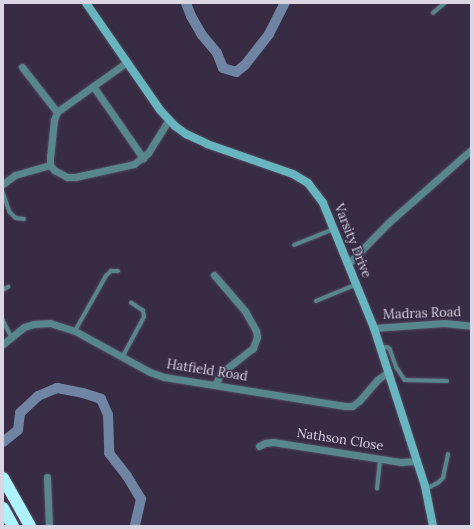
<!DOCTYPE html>
<style>
body{margin:0}
#map{position:relative;width:474px;height:529px;overflow:hidden;background:#372c44;font-family:Lora,serif}
div>[style]{position:absolute}
[style*='--x']{left:calc(var(--x)*1px);top:calc(var(--y)*1px);width:calc(var(--w)*1px);rotate:calc(var(--a)*1deg)}
.river>*{height:10px;margin:-5px;padding:0 5px;transform-origin:5px;border-radius:5px;background:#7084a4}
.roads{filter:drop-shadow(0 0 1px #544a61) drop-shadow(0 0 1px #544a61)}
.lane>*{height:3.5px;margin:-1.75px;padding:0 1.75px;transform-origin:1.75px;border-radius:1.75px;background:#57868c}
.street>*{height:7px;margin:-3.5px;padding:0 3.5px;transform-origin:3.5px;border-radius:3.5px;background:#57868c}
.secondary>*{height:8px;margin:-4px;padding:0 4px;transform-origin:4px;border-radius:4px;background:#68b5bf}
.highway>*{height:12px;margin:-6px;padding:0 6px;transform-origin:6px;border-radius:6px;background:#aef2fb}
span{translate:-50% -50%;white-space:nowrap;text-align:center;line-height:1.15;-webkit-text-stroke:3px #372c44;paint-order:stroke}
.street-label{font-size:13px;color:#dad4e3}
.frame{position:absolute;inset:0;border:4px solid #dad4e3;pointer-events:none}
</style>
<div id="map">
<div class="river">
<div style="--x:186;--y:3;--w:14;--a:69"></div>
<div style="--x:191;--y:16;--w:22;--a:60"></div>
<div style="--x:202;--y:35;--w:23;--a:50"></div>
<div style="--x:217;--y:53;--w:16;--a:68"></div>
<div style="--x:223;--y:68;--w:14;--a:17"></div>
<div style="--x:236;--y:72;--w:11;--a:-38"></div>
<div style="--x:245;--y:65;--w:39;--a:-52"></div>
<div style="--x:269;--y:34;--w:35;--a:-63"></div>
<div style="--x:3;--y:442;--w:19;--a:-39"></div>
<div style="--x:18;--y:430;--w:17;--a:-83"></div>
<div style="--x:20;--y:413;--w:25;--a:-43"></div>
<div style="--x:38;--y:396;--w:21;--a:-23"></div>
<div style="--x:57;--y:388;--w:26;--a:11"></div>
<div style="--x:83;--y:393;--w:19;--a:18"></div>
<div style="--x:101;--y:399;--w:17;--a:66"></div>
<div style="--x:108;--y:415;--w:38;--a:88"></div>
<div style="--x:109;--y:453;--w:29;--a:52"></div>
<div style="--x:127;--y:476;--w:27;--a:59"></div>
<div style="--x:141;--y:499;--w:28;--a:103"></div>
</div>
<div class="roads">
<div class="lane">
<div style="--x:433;--y:13;--w:16;--a:-40"></div>
<div style="--x:3;--y:192;--w:21;--a:71"></div>
<div style="--x:10;--y:212;--w:8;--a:45"></div>
<div style="--x:16;--y:218;--w:8;--a:7"></div>
<div style="--x:294;--y:245;--w:43;--a:-21.8"></div>
<div style="--x:3;--y:290;--w:6;--a:-31"></div>
<div style="--x:316;--y:301;--w:42;--a:-22.3"></div>
<div style="--x:3;--y:320;--w:18;--a:63"></div>
<div style="--x:75;--y:331;--w:63;--a:-60.6"></div>
<div style="--x:106;--y:276;--w:7;--a:-45"></div>
<div style="--x:111;--y:271;--w:7;--a:0"></div>
<div style="--x:381;--y:348;--w:6;--a:-9"></div>
<div style="--x:387;--y:347;--w:4;--a:34"></div>
<div style="--x:390;--y:349;--w:20;--a:70"></div>
<div style="--x:397;--y:368;--w:14;--a:56"></div>
<div style="--x:405;--y:380;--w:42;--a:1.4"></div>
<div style="--x:123;--y:356;--w:44;--a:-61.7"></div>
<div style="--x:144;--y:317;--w:6;--a:-99"></div>
<div style="--x:143;--y:311;--w:14;--a:-146"></div>
<div style="--x:377;--y:489;--w:30;--a:-84"></div>
<div style="--x:426;--y:489;--w:13;--a:-27"></div>
<div style="--x:438;--y:483;--w:7;--a:-45"></div>
<div style="--x:443;--y:478;--w:24;--a:-78"></div>
</div>
<div class="street">
<div style="--x:127;--y:62;--w:86;--a:144.5"></div>
<div style="--x:57;--y:112;--w:9;--a:111"></div>
<div style="--x:54;--y:120;--w:36;--a:96"></div>
<div style="--x:50;--y:156;--w:9;--a:90"></div>
<div style="--x:50;--y:165;--w:6;--a:51"></div>
<div style="--x:54;--y:170;--w:15;--a:28"></div>
<div style="--x:67;--y:177;--w:8;--a:0"></div>
<div style="--x:75;--y:177;--w:60;--a:-12.4"></div>
<div style="--x:134;--y:164;--w:18;--a:-38"></div>
<div style="--x:148;--y:153;--w:39;--a:-58"></div>
<div style="--x:22;--y:67;--w:57;--a:52.1"></div>
<div style="--x:93;--y:86;--w:88;--a:55.2"></div>
<div style="--x:3;--y:184;--w:15;--a:-37"></div>
<div style="--x:15;--y:175;--w:36;--a:-16"></div>
<div style="--x:348;--y:264;--w:57;--a:-45.7"></div>
<div style="--x:388;--y:223;--w:111;--a:-41.3"></div>
<div style="--x:214;--y:275;--w:48;--a:49.3"></div>
<div style="--x:245;--y:311;--w:23;--a:61"></div>
<div style="--x:256;--y:331;--w:6;--a:81"></div>
<div style="--x:257;--y:337;--w:12;--a:110"></div>
<div style="--x:253;--y:348;--w:41;--a:142"></div>
<div style="--x:221;--y:373;--w:13;--a:117"></div>
<div style="--x:374;--y:328;--w:70;--a:-4.1"></div>
<div style="--x:444;--y:323;--w:27;--a:6"></div>
<div style="--x:3;--y:344;--w:27;--a:-39"></div>
<div style="--x:24;--y:327;--w:10;--a:-17"></div>
<div style="--x:34;--y:324;--w:16;--a:-4"></div>
<div style="--x:50;--y:323;--w:26;--a:18"></div>
<div style="--x:75;--y:331;--w:85;--a:28.7"></div>
<div style="--x:150;--y:372;--w:15;--a:20"></div>
<div style="--x:164;--y:377;--w:183;--a:9.1"></div>
<div style="--x:345;--y:406;--w:7;--a:0"></div>
<div style="--x:352;--y:406;--w:9;--a:-36"></div>
<div style="--x:359;--y:401;--w:28;--a:-49"></div>
<div style="--x:377;--y:380;--w:14;--a:-36"></div>
<div style="--x:259;--y:446;--w:7;--a:-27"></div>
<div style="--x:265;--y:443;--w:8;--a:-7"></div>
<div style="--x:273;--y:442;--w:130;--a:8.9"></div>
<div style="--x:401;--y:462;--w:16;--a:-4"></div>
<div style="--x:47;--y:477;--w:49;--a:87.7"></div>
</div>
<div class="secondary">
<div style="--x:86;--y:3;--w:130;--a:55.3"></div>
<div style="--x:160;--y:110;--w:22;--a:47"></div>
<div style="--x:175;--y:126;--w:14;--a:36"></div>
<div style="--x:186;--y:134;--w:23;--a:25"></div>
<div style="--x:207;--y:144;--w:91;--a:19.2"></div>
<div style="--x:293;--y:174;--w:17;--a:31"></div>
<div style="--x:308;--y:183;--w:25;--a:53"></div>
<div style="--x:323;--y:203;--w:135;--a:67.8"></div>
<div style="--x:374;--y:328;--w:166;--a:72.1"></div>
<div style="--x:425;--y:486;--w:41;--a:78.7"></div>
</div>
<div class="highway">
<div style="--x:3;--y:478;--w:55;--a:60.6"></div>
<div style="--x:3;--y:508;--w:21;--a:61"></div>
</div>
</div>
<div class="street-label">
<span style="left:352px;top:241px;rotate:68deg">Varsity Drive</span>
<span style="left:422px;top:314px;rotate:-2deg">Madras Road</span>
<span style="left:207px;top:371px;rotate:9deg">Hatfield Road</span>
<span style="left:340px;top:440px;rotate:9deg">Nathson Close</span>
</div>
<div class="frame"></div>
</div>
